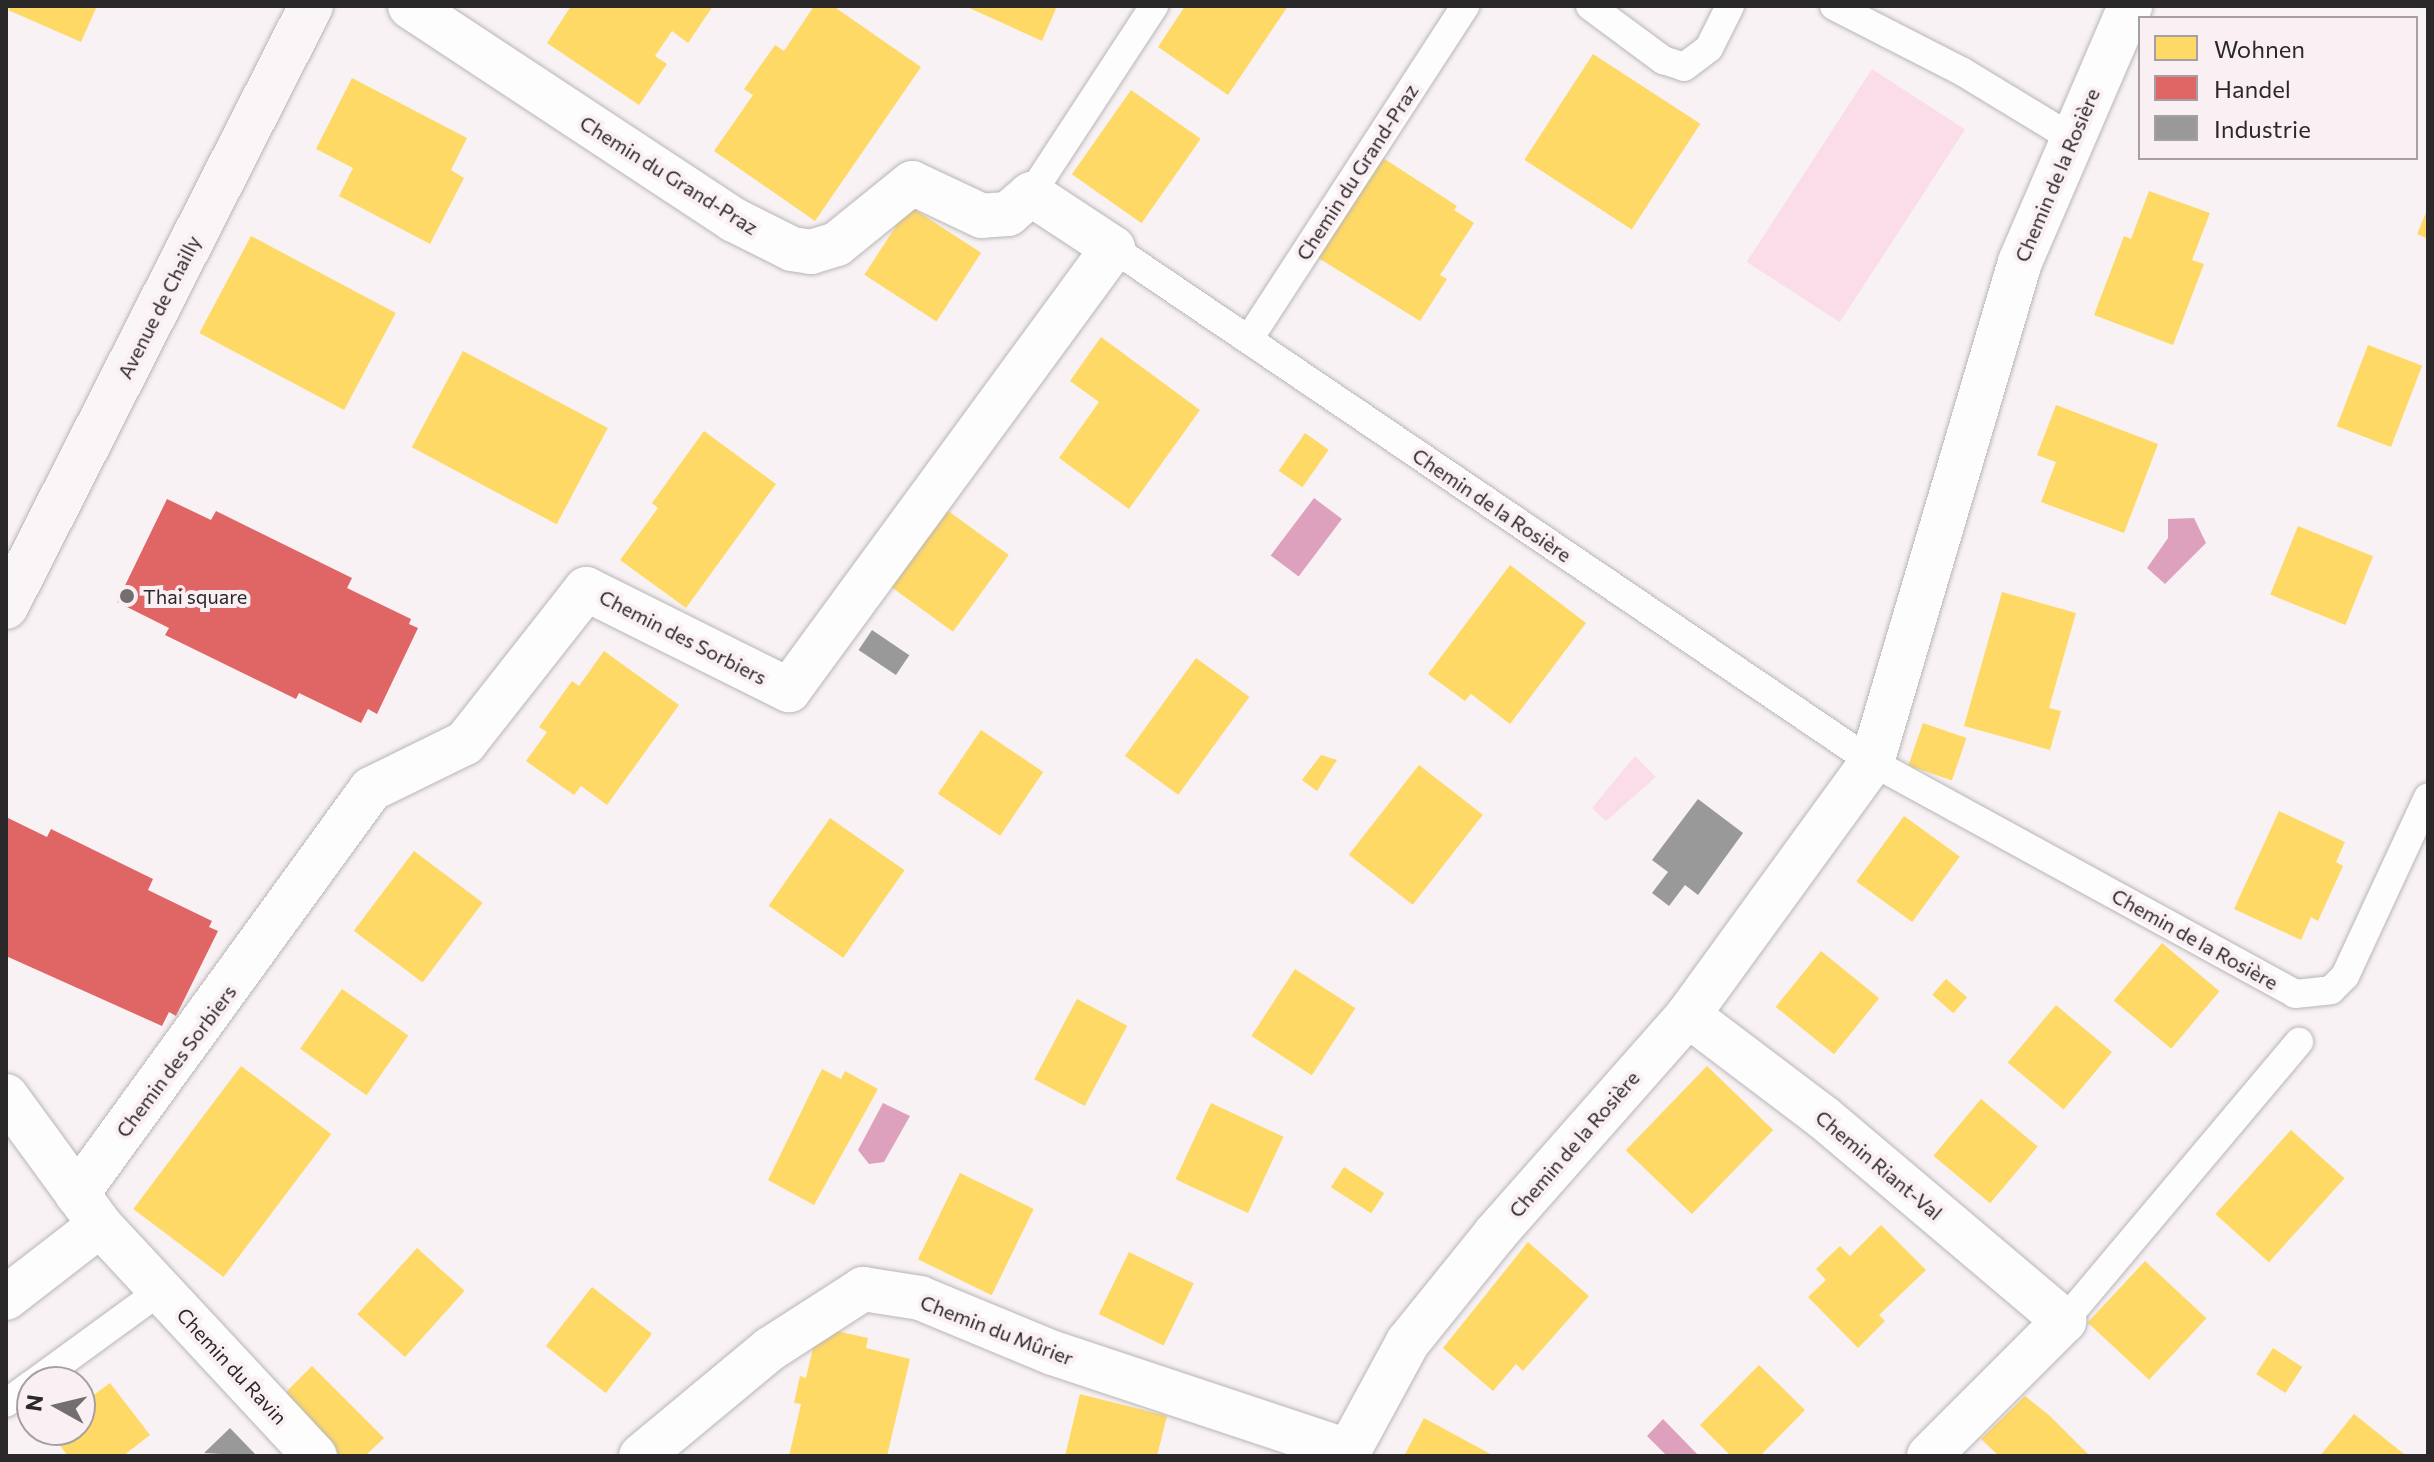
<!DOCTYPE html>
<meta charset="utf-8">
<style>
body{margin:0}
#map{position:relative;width:2434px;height:1462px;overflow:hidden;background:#f8f2f5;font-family:Commissioner,sans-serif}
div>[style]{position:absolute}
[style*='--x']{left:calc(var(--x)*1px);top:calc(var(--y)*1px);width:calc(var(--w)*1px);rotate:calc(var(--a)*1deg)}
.green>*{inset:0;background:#fadde9;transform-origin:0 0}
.water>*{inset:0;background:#dea1bd;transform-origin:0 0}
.homes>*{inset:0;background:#ffd966;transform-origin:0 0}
.shops>*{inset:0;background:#e06666}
.industry>*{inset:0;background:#999;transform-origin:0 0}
.roads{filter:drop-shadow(0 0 2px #b9b5b7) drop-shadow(0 0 2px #b9b5b7)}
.lane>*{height:28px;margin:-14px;padding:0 14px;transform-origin:14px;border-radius:14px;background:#fefdfe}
.street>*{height:44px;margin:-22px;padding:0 22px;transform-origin:22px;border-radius:22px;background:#fefdfe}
.secondary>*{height:44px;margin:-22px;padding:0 22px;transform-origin:22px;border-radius:22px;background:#faf5f7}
.dots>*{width:22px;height:22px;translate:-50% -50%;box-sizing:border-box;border:4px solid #faf0f4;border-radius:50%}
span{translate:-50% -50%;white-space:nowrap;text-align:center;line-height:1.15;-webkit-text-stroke:8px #faf0f4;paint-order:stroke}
.street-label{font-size:20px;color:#2b2829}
.poi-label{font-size:20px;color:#2b2829}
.left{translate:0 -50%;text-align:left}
.frame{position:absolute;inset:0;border:8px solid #2b2829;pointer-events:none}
.legend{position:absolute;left:2138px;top:16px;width:280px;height:144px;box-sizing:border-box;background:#faf0f4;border:2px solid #a7a0a3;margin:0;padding:10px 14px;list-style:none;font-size:24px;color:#2b2829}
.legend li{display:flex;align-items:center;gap:16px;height:40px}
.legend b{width:40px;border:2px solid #a7a0a3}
.north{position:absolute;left:16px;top:1366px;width:80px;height:80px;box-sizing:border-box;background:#faf0f4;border:2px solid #a7a0a3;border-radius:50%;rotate:278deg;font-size:22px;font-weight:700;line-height:32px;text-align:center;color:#2b2829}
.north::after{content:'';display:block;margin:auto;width:28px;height:36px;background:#736f70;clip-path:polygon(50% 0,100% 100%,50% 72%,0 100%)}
</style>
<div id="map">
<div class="green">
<div style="left:1872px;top:69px;width:111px;height:230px;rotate:33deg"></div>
<div style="clip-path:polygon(1635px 756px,1656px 777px,1606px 821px,1592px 808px)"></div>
</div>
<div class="water">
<div style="left:1314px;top:498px;width:35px;height:72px;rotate:37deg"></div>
<div style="clip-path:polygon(2194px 518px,2206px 543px,2165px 584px,2147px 568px,2168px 538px,2168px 519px)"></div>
<div style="clip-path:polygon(883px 1103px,910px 1116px,884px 1162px,869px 1164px,858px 1150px)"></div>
<div style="clip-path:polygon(1663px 1419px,1699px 1456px,1667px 1456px,1647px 1436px)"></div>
</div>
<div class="homes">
<div style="clip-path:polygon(10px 6px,97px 6px,81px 42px,8px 10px)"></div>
<div style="clip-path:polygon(571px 6px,713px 6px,688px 43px,672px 31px,655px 56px,667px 64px,639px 105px,547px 43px)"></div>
<div style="clip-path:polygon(814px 6px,833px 6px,921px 67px,815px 221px,714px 151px,753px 95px,744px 89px,775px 45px,784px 51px)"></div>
<div style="clip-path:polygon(965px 6px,1057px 6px,1042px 41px)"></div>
<div style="clip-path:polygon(1185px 6px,1288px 6px,1228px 95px,1158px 47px)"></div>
<div style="left:1593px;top:54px;width:128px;height:126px;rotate:33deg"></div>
<div style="clip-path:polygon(352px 78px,467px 138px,451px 170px,464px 178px,430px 244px,339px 196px,353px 168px,316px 149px)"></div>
<div style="left:1131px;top:90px;width:85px;height:103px;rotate:35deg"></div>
<div style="clip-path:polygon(1377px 154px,1457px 206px,1454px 210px,1474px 223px,1440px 275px,1447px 279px,1420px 321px,1312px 254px)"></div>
<div style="clip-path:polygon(2149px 191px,2210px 213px,2192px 260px,2204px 264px,2173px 345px,2094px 315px,2124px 236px,2131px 239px)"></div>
<div style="left:909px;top:206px;width:86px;height:82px;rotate:33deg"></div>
<div style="clip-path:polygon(2428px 208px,2428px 239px,2417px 234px)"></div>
<div style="left:251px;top:236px;width:164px;height:110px;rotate:28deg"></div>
<div style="clip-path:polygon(1101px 337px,1200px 410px,1129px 509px,1059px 458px,1099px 402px,1070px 381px)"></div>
<div style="left:2368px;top:345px;width:58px;height:87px;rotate:21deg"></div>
<div style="left:463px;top:351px;width:164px;height:109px;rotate:28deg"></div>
<div style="clip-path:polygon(2056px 405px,2158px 444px,2124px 533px,2041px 502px,2056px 462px,2037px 455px)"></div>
<div style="clip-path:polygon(704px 431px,776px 484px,686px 608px,620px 560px,658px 508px,652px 503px)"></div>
<div style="left:1305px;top:433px;width:29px;height:46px;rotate:35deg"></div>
<div style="left:940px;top:505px;width:85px;height:95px;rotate:36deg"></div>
<div style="left:2298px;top:526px;width:81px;height:74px;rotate:22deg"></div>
<div style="clip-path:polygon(1510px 565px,1586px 623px,1510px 724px,1471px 694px,1465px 701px,1428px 674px)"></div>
<div style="clip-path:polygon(2002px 592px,2076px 613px,2049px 708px,2061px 711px,2050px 750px,1964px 726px)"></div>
<div style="clip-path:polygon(604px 651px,679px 705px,607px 805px,581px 786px,574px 795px,526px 761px,547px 732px,539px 727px,572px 681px,579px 686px)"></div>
<div style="left:1196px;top:658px;width:66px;height:121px;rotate:36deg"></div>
<div style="left:1923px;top:723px;width:46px;height:45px;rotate:19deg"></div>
<div style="left:981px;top:730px;width:75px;height:77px;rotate:34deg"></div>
<div style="clip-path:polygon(1321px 755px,1337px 760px,1317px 791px,1302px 780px)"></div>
<div style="left:1419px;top:765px;width:81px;height:114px;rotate:38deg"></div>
<div style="clip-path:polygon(2279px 811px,2345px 842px,2336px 862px,2343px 866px,2318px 921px,2311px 917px,2301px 940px,2234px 909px)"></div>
<div style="left:1904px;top:816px;width:69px;height:81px;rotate:36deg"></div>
<div style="left:830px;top:818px;width:91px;height:107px;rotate:35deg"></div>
<div style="left:414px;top:851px;width:86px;height:100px;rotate:37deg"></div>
<div style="left:2162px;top:943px;width:75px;height:75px;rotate:40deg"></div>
<div style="left:1821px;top:951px;width:75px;height:72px;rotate:39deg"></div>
<div style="left:1295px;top:969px;width:72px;height:80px;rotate:33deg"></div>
<div style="left:1946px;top:979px;width:28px;height:21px;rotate:41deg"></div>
<div style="left:342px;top:989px;width:81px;height:73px;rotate:35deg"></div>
<div style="left:1077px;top:999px;width:57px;height:91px;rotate:28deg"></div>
<div style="left:2056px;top:1005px;width:73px;height:75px;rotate:40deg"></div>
<div style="left:241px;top:1066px;width:113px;height:179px;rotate:37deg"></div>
<div style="left:1707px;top:1066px;width:92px;height:117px;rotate:44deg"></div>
<div style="clip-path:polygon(822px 1069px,841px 1079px,845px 1071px,878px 1089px,814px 1205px,768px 1180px)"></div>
<div style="left:1981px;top:1099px;width:74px;height:74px;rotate:40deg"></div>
<div style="left:1211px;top:1103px;width:80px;height:84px;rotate:25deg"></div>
<div style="left:2291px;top:1130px;width:72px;height:113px;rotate:42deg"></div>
<div style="left:1344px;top:1167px;width:48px;height:24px;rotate:33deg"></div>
<div style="left:960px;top:1173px;width:82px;height:96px;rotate:26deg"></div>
<div style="clip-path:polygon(1881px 1225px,1926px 1270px,1879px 1315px,1885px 1321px,1858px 1348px,1808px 1297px,1826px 1280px,1816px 1269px,1840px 1246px,1850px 1256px)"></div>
<div style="clip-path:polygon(1528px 1242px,1589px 1296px,1523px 1371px,1516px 1364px,1493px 1391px,1443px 1348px)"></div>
<div style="left:417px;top:1248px;width:64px;height:89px;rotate:42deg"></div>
<div style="left:1129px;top:1252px;width:72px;height:69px;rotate:26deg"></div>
<div style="left:2145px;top:1261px;width:84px;height:84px;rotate:43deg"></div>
<div style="left:592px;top:1287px;width:76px;height:75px;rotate:38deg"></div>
<div style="clip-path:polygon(832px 1330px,868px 1338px,866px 1348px,910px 1359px,887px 1456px,789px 1456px,801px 1404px,794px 1403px,800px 1376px,806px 1378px,816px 1335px,830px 1338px)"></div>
<div style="left:2273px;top:1348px;width:35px;height:31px;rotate:33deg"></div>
<div style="clip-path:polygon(1759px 1365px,1805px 1410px,1760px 1456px,1731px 1456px,1700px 1425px)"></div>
<div style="clip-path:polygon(312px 1366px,384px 1438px,365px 1456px,323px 1456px,273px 1405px)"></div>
<div style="clip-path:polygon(110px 1383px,150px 1435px,123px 1456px,68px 1456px,48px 1430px,80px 1430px,80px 1405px)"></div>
<div style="clip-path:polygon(1080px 1394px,1167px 1416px,1157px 1456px,1065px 1456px)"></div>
<div style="clip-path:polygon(2025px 1396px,2050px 1416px,2090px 1456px,1999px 1456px,1981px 1439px)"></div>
<div style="clip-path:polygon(2354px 1414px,2404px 1454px,2403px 1456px,2320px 1456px)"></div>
<div style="clip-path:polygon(1424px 1418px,1494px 1456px,1404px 1456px)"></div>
</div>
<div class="shops">
<div style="clip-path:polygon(167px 499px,211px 520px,216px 511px,352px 578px,347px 588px,411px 619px,409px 624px,418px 628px,377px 714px,368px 709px,361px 723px,299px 693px,296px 699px,165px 635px,169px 628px,117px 602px)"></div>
<div style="clip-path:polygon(6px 817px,47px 837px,51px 829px,153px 879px,148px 890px,212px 921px,209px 927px,218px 931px,176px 1016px,169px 1012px,162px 1026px,6px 956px)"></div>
</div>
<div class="industry">
<div style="left:872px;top:630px;width:45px;height:24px;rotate:34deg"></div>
<div style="clip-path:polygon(1698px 799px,1743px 833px,1698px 895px,1685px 885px,1669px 906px,1652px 893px,1668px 872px,1652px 860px)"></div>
<div style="clip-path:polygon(230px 1428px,257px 1456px,204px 1453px)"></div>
</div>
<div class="roads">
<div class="lane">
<div style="--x:1590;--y:6;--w:91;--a:36.5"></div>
<div style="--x:1663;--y:60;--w:22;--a:18"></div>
<div style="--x:1684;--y:67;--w:31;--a:-37"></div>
<div style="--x:1709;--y:48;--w:47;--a:-63.4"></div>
<div style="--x:1834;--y:6;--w:145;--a:27.1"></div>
<div style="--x:1963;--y:72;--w:129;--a:31.3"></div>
<div style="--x:1031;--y:194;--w:225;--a:-56.8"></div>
<div style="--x:1113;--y:248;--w:917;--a:34.11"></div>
<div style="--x:1872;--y:762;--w:482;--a:28.7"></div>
<div style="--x:2295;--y:994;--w:36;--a:-6"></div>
<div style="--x:2331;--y:990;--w:20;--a:-45"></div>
<div style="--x:2345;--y:976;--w:197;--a:-65.1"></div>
<div style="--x:1249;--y:339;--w:397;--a:-57"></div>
<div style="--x:2064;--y:1321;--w:365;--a:-49.9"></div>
<div style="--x:35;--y:1382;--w:156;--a:-36.1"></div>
<div style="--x:6;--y:1403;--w:32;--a:-36"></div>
</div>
<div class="street">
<div style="--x:1688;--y:1015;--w:169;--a:37.1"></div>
<div style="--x:1823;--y:1117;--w:316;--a:40.2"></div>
<div style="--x:2064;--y:1321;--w:191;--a:135"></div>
<div style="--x:6;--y:1096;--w:160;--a:53.9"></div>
<div style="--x:100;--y:1225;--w:316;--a:47.1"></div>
<div style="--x:77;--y:1194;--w:500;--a:-54.02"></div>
<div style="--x:371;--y:789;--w:105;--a:-26.1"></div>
<div style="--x:465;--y:743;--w:196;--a:-51.8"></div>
<div style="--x:586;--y:589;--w:227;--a:26.5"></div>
<div style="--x:789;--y:690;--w:548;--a:-53.76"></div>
<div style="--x:1113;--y:248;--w:98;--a:-146.6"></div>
<div style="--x:1031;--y:194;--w:30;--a:139"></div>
<div style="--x:1008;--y:214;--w:26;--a:176"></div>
<div style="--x:982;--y:216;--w:77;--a:-154.8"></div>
<div style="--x:912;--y:183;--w:97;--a:140.9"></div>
<div style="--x:837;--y:244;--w:27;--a:163"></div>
<div style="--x:811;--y:252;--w:19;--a:-171"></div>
<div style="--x:792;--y:249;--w:65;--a:-153.4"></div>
<div style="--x:734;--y:220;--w:388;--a:-146.6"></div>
<div style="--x:6;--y:1298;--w:119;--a:-37.8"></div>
<div style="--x:641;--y:1456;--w:168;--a:-39.7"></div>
<div style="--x:770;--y:1349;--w:111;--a:-32.8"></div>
<div style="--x:863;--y:1289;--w:58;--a:9"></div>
<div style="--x:920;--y:1298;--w:144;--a:22.5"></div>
<div style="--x:1053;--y:1353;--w:310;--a:18.4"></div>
<div style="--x:1346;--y:1456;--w:130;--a:-61.5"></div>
<div style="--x:1408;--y:1342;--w:139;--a:-51.1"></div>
<div style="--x:1495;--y:1234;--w:292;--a:-48.6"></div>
<div style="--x:1688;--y:1015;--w:313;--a:-54"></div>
<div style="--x:1872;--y:762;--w:521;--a:-73.51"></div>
<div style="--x:2020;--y:262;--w:279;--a:-66.7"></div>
</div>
<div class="secondary">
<div style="--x:6;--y:607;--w:674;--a:-63.09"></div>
</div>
</div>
<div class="dots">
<div style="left:127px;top:596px;background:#736f70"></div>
</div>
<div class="street-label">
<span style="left:1357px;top:172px;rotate:-57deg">Chemin du Grand-Praz</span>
<span style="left:669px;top:175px;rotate:32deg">Chemin du Grand-Praz</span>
<span style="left:2057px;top:175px;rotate:-67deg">Chemin de la Rosière</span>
<span style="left:159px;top:307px;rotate:-63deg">Avenue de Chailly</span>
<span style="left:1492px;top:505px;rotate:34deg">Chemin de la Rosière</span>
<span style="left:683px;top:637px;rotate:27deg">Chemin des Sorbiers</span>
<span style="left:2195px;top:939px;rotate:29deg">Chemin de la Rosière</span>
<span style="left:176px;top:1061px;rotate:-53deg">Chemin des Sorbiers</span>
<span style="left:1574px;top:1144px;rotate:-49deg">Chemin de la Rosière</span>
<span style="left:1879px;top:1165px;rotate:40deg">Chemin Riant-Val</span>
<span style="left:997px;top:1330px;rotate:21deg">Chemin du Mûrier</span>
<span style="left:232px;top:1366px;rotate:47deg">Chemin du Ravin</span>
</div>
<div class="poi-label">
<span class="left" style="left:143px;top:596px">Thai square</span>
</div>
<div class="frame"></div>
<ul class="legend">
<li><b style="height:22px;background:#ffd966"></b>Wohnen</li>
<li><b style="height:22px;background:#e06666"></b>Handel</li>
<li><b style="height:22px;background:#999"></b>Industrie</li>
</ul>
<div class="north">N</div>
</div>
